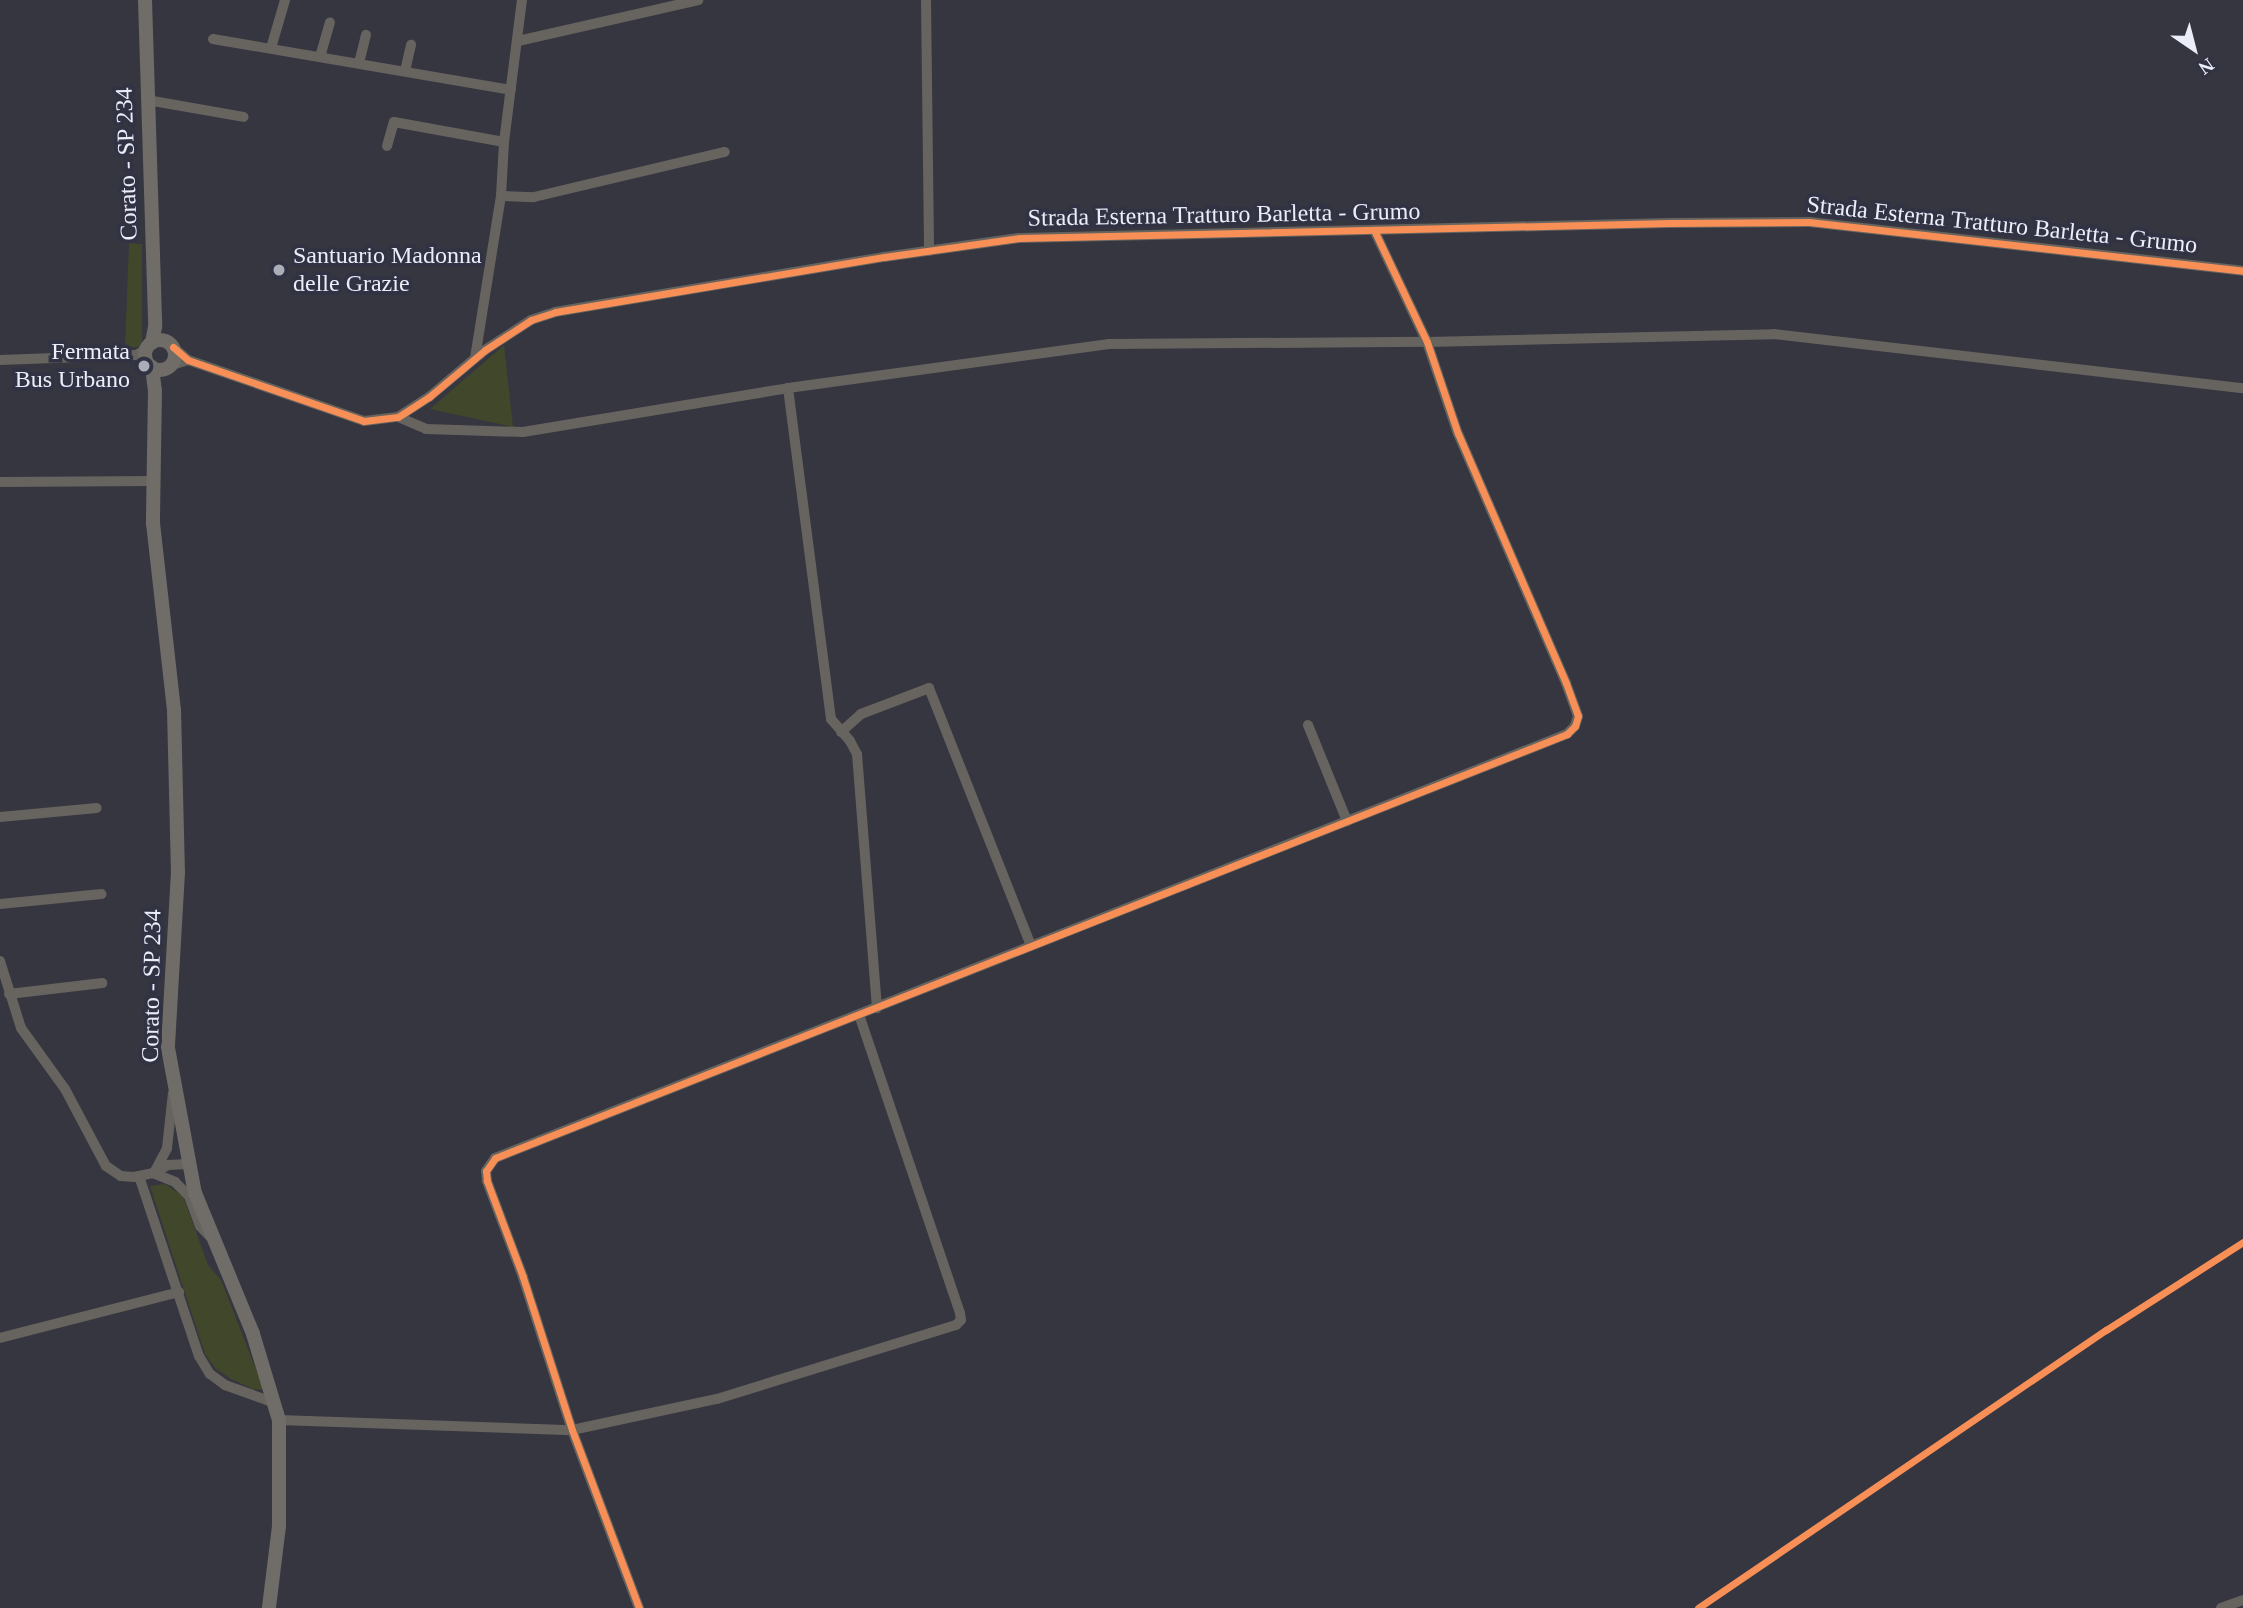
<!DOCTYPE html>
<style>
body{margin:0}
#map{position:relative;width:2243px;height:1608px;overflow:hidden;background:#353640;font-family:"Times New Roman",serif}
div>[style]{position:absolute}
[style*='--x']{left:calc(var(--x)*1px);top:calc(var(--y)*1px);width:calc(var(--w)*1px);rotate:calc(var(--a)*1deg)}
.green>*{inset:0;background:#41472b}
.minor>*{height:10px;margin:-5px;padding:0 5px;transform-origin:5px;border-radius:5px;background:#67635f}
.major>*{height:14px;margin:-7px;padding:0 7px;transform-origin:7px;border-radius:7px;background:#706c68}
.major>.ring{margin:-7px;padding:0;box-sizing:content-box;background:none;border:14px solid #706c68;border-radius:50%}
.cycleway>*{height:7px;margin:-3.5px;padding:0 3.5px;transform-origin:3.5px;border-radius:3.5px;background:#f78f57}
.dots>*{width:19px;height:19px;translate:-50% -50%;box-sizing:border-box;border:4px solid #313344;border-radius:50%}
span{translate:-50% -50%;white-space:nowrap;text-align:center;line-height:1.15;-webkit-text-stroke:7px #313344;paint-order:stroke}
.street-label{font-size:24px;color:#ebedf8}
.poi-label{font-size:24px;color:#ebedf8}
.left{translate:0 -50%;text-align:left}
.right{translate:-100% -50%;text-align:right}
.north{position:absolute;left:2159px;top:14px;width:70px;height:70px;-webkit-text-stroke:5px #313344;paint-order:stroke;rotate:145deg;font-size:19px;font-weight:700;line-height:28px;text-align:center;color:#ebedf8}
.north::after{content:'';display:block;margin:auto;width:24px;height:32px;background:#ebedf8;clip-path:polygon(50% 0,100% 100%,50% 72%,0 100%)}
</style>
<div id="map">
<div class="green">
<div style="clip-path:polygon(129px 243px,142px 244px,142px 347px,125px 347px)"></div>
<div style="clip-path:polygon(504px 345px,513px 427px,430px 409px)"></div>
<div style="clip-path:polygon(165px 1184px,183px 1196px,208px 1265px,221px 1280px,264px 1390px,253px 1389px,231px 1379px,216px 1369px,205px 1354px,150px 1186px)"></div>
</div>
<div class="minor">
<div style="--x:926;--y:0;--w:251;--a:89.3"></div>
<div style="--x:213;--y:39;--w:302;--a:9.7"></div>
<div style="--x:518;--y:41;--w:185;--a:-12.8"></div>
<div style="--x:271;--y:48;--w:50;--a:-73.7"></div>
<div style="--x:320;--y:57;--w:36;--a:-74"></div>
<div style="--x:359;--y:63;--w:29;--a:-76"></div>
<div style="--x:405;--y:71;--w:27;--a:-77"></div>
<div style="--x:147;--y:100;--w:98;--a:9.9"></div>
<div style="--x:387;--y:146;--w:25;--a:-74"></div>
<div style="--x:394;--y:122;--w:112;--a:10.3"></div>
<div style="--x:501;--y:196;--w:33;--a:2"></div>
<div style="--x:534;--y:197;--w:196;--a:-13.3"></div>
<div style="--x:173;--y:347;--w:20;--a:41"></div>
<div style="--x:188;--y:360;--w:186;--a:19.1"></div>
<div style="--x:364;--y:421;--w:34;--a:-7"></div>
<div style="--x:398;--y:417;--w:37;--a:-33"></div>
<div style="--x:429;--y:397;--w:73;--a:-40"></div>
<div style="--x:485;--y:350;--w:55;--a:-33.1"></div>
<div style="--x:531;--y:320;--w:25;--a:-18"></div>
<div style="--x:555;--y:312;--w:334;--a:-9.5"></div>
<div style="--x:884;--y:257;--w:137;--a:-8"></div>
<div style="--x:1020;--y:238;--w:649;--a:-1.32"></div>
<div style="--x:1669;--y:223;--w:140;--a:-0.4"></div>
<div style="--x:1809;--y:222;--w:437;--a:6.4"></div>
<div style="--x:475;--y:358;--w:164;--a:-80.9"></div>
<div style="--x:501;--y:196;--w:54;--a:-86.8"></div>
<div style="--x:504;--y:142;--w:143;--a:-82.8"></div>
<div style="--x:0;--y:360;--w:136;--a:-2.1"></div>
<div style="--x:136;--y:355;--w:13;--a:-29"></div>
<div style="--x:172;--y:365;--w:17;--a:-17"></div>
<div style="--x:788;--y:388;--w:334;--a:82.6"></div>
<div style="--x:831;--y:719;--w:29;--a:49"></div>
<div style="--x:850;--y:741;--w:15;--a:62"></div>
<div style="--x:857;--y:754;--w:255;--a:85.5"></div>
<div style="--x:398;--y:417;--w:30;--a:23"></div>
<div style="--x:426;--y:429;--w:97;--a:1.8"></div>
<div style="--x:523;--y:432;--w:269;--a:-9.4"></div>
<div style="--x:788;--y:388;--w:324;--a:-7.8"></div>
<div style="--x:1109;--y:344;--w:318;--a:-0.4"></div>
<div style="--x:1427;--y:342;--w:347;--a:-1.3"></div>
<div style="--x:1774;--y:334;--w:472;--a:6.6"></div>
<div style="--x:0;--y:482;--w:154;--a:-0.4"></div>
<div style="--x:1308;--y:725;--w:104;--a:67.9"></div>
<div style="--x:841;--y:732;--w:27;--a:-42"></div>
<div style="--x:861;--y:714;--w:73;--a:-20.9"></div>
<div style="--x:929;--y:688;--w:277;--a:68.4"></div>
<div style="--x:0;--y:817;--w:97;--a:-5.3"></div>
<div style="--x:0;--y:904;--w:102;--a:-5.6"></div>
<div style="--x:0;--y:961;--w:70;--a:72.6"></div>
<div style="--x:21;--y:1028;--w:75;--a:54.2"></div>
<div style="--x:65;--y:1089;--w:87;--a:62"></div>
<div style="--x:106;--y:1166;--w:18;--a:34"></div>
<div style="--x:121;--y:1176;--w:13;--a:4"></div>
<div style="--x:134;--y:1177;--w:19;--a:-12"></div>
<div style="--x:153;--y:1173;--w:17;--a:-28"></div>
<div style="--x:168;--y:1165;--w:20;--a:-3"></div>
<div style="--x:9;--y:994;--w:94;--a:-6.7"></div>
<div style="--x:155;--y:1171;--w:26;--a:-62"></div>
<div style="--x:167;--y:1148;--w:55;--a:-83.8"></div>
<div style="--x:153;--y:1173;--w:24;--a:22"></div>
<div style="--x:175;--y:1182;--w:20;--a:45"></div>
<div style="--x:189;--y:1196;--w:32;--a:70"></div>
<div style="--x:200;--y:1226;--w:16;--a:47"></div>
<div style="--x:139;--y:1176;--w:190;--a:71.6"></div>
<div style="--x:199;--y:1356;--w:21;--a:59"></div>
<div style="--x:210;--y:1374;--w:19;--a:36"></div>
<div style="--x:225;--y:1385;--w:53;--a:19.8"></div>
<div style="--x:0;--y:1338;--w:185;--a:-14.4"></div>
<div style="--x:279;--y:1420;--w:293;--a:2"></div>
<div style="--x:572;--y:1430;--w:148;--a:-12.1"></div>
<div style="--x:717;--y:1399;--w:250;--a:-17.2"></div>
<div style="--x:956;--y:1325;--w:7;--a:-45"></div>
<div style="--x:961;--y:1320;--w:7;--a:-98"></div>
<div style="--x:960;--y:1313;--w:315;--a:-108.7"></div>
<div style="--x:639;--y:1608;--w:190;--a:-110.6"></div>
<div style="--x:572;--y:1430;--w:161;--a:-107.8"></div>
<div style="--x:523;--y:1277;--w:103;--a:-110.6"></div>
<div style="--x:487;--y:1181;--w:10;--a:-96"></div>
<div style="--x:486;--y:1171;--w:16;--a:-55"></div>
<div style="--x:495;--y:1158;--w:1153;--a:-21.58"></div>
<div style="--x:1567;--y:734;--w:11;--a:-45"></div>
<div style="--x:1575;--y:726;--w:10;--a:-73"></div>
<div style="--x:1578;--y:716;--w:35;--a:-110"></div>
<div style="--x:1566;--y:683;--w:271;--a:-113.4"></div>
<div style="--x:1458;--y:434;--w:97;--a:-108.6"></div>
<div style="--x:1427;--y:342;--w:124;--a:-115.3"></div>
<div style="--x:2221;--y:1608;--w:23;--a:-20"></div>
</div>
<div class="major">
<div style="--x:145;--y:0;--w:327;--a:88.2"></div>
<div style="--x:155;--y:327;--w:16;--a:101"></div>
<div class="ring" style="left:145px;top:340px;width:16px;height:16px"></div>
<div style="--x:152;--y:367;--w:23;--a:83"></div>
<div style="--x:155;--y:390;--w:133;--a:90.9"></div>
<div style="--x:153;--y:523;--w:188;--a:83.6"></div>
<div style="--x:174;--y:710;--w:162;--a:88.6"></div>
<div style="--x:178;--y:872;--w:176;--a:93.3"></div>
<div style="--x:168;--y:1048;--w:147;--a:79.5"></div>
<div style="--x:195;--y:1193;--w:152;--a:67.6"></div>
<div style="--x:253;--y:1334;--w:90;--a:73.2"></div>
<div style="--x:279;--y:1420;--w:106;--a:90"></div>
<div style="--x:279;--y:1526;--w:83;--a:97"></div>
</div>
<div class="cycleway">
<div style="--x:173;--y:347;--w:20;--a:41"></div>
<div style="--x:188;--y:360;--w:186;--a:19.1"></div>
<div style="--x:364;--y:421;--w:34;--a:-7"></div>
<div style="--x:398;--y:417;--w:37;--a:-33"></div>
<div style="--x:429;--y:397;--w:73;--a:-40"></div>
<div style="--x:485;--y:350;--w:55;--a:-33.1"></div>
<div style="--x:531;--y:320;--w:25;--a:-18"></div>
<div style="--x:555;--y:312;--w:334;--a:-9.5"></div>
<div style="--x:884;--y:257;--w:137;--a:-8"></div>
<div style="--x:1020;--y:238;--w:649;--a:-1.32"></div>
<div style="--x:1669;--y:223;--w:140;--a:-0.4"></div>
<div style="--x:1809;--y:222;--w:437;--a:6.4"></div>
<div style="--x:639;--y:1608;--w:190;--a:-110.6"></div>
<div style="--x:572;--y:1430;--w:161;--a:-107.8"></div>
<div style="--x:523;--y:1277;--w:103;--a:-110.6"></div>
<div style="--x:487;--y:1181;--w:10;--a:-96"></div>
<div style="--x:486;--y:1171;--w:16;--a:-55"></div>
<div style="--x:495;--y:1158;--w:1153;--a:-21.58"></div>
<div style="--x:1567;--y:734;--w:11;--a:-45"></div>
<div style="--x:1575;--y:726;--w:10;--a:-73"></div>
<div style="--x:1578;--y:716;--w:35;--a:-110"></div>
<div style="--x:1566;--y:683;--w:271;--a:-113.4"></div>
<div style="--x:1458;--y:434;--w:97;--a:-108.6"></div>
<div style="--x:1427;--y:342;--w:124;--a:-115.3"></div>
<div style="--x:1698;--y:1608;--w:494;--a:-34.3"></div>
<div style="--x:2106;--y:1330;--w:163;--a:-32.7"></div>
</div>
<div class="dots">
<div style="left:279px;top:270px;background:#abadb8"></div>
<div style="left:144px;top:366px;background:#abadb8"></div>
</div>
<div class="street-label">
<span style="left:127px;top:164px;rotate:-92deg">Corato - SP 234</span>
<span style="left:1224px;top:215px;rotate:-1deg">Strada Esterna Tratturo Barletta - Grumo</span>
<span style="left:2002px;top:225px;rotate:6deg">Strada Esterna Tratturo Barletta - Grumo</span>
<span style="left:152px;top:986px;rotate:-89deg">Corato - SP 234</span>
</div>
<div class="poi-label">
<span class="left" style="left:293px;top:270px">Santuario Madonna<br>delle Grazie</span>
<span class="right" style="left:130px;top:366px">Fermata<br>Bus Urbano</span>
</div>
<div class="north">N</div>
</div>
